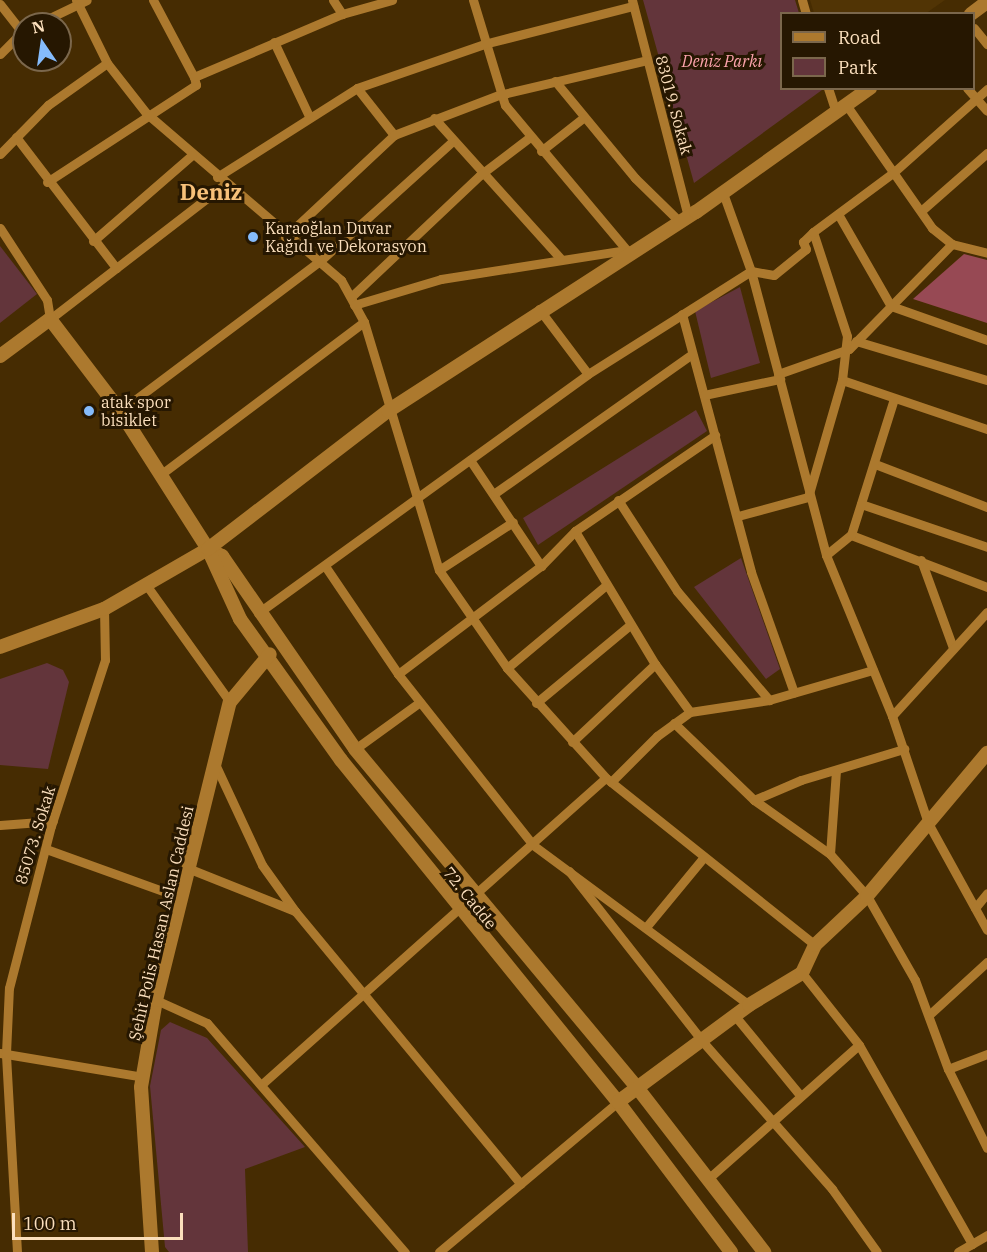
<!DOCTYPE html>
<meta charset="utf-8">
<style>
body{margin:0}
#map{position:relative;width:987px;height:1252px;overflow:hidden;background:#462c02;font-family:"IBM Plex Serif",serif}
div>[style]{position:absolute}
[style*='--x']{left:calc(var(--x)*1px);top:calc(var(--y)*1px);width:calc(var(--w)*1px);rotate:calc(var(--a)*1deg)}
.built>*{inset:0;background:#513405}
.green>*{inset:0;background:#63353b}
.forest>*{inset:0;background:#974954}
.street>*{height:9px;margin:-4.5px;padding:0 4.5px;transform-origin:4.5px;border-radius:4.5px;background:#ac792e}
.secondary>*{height:14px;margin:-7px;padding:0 7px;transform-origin:7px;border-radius:7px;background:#ac792e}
.dots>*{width:16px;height:16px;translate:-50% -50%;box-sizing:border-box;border:3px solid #261701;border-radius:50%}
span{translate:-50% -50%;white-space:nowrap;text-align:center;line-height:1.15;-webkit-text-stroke:6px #261701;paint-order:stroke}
.park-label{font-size:16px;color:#fda3ac;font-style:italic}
.street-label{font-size:16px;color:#fbdfbd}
.poi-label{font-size:16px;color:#fbdfbd}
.left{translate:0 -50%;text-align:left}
.district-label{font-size:22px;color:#f8c179;font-weight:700}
.legend{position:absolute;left:780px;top:12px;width:195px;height:78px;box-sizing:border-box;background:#261701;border:2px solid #7b674c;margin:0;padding:8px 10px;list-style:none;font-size:18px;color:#fbdfbd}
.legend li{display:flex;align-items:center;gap:12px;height:30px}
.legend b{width:30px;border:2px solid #7b674c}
.north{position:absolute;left:12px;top:12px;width:60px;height:60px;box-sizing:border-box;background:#261701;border:2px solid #7b674c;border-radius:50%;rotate:347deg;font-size:16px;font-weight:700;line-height:24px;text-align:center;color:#fbdfbd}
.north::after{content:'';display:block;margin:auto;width:21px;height:27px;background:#85bbfb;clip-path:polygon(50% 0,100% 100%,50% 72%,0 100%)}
.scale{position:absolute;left:12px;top:1213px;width:171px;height:27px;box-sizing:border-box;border:3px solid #fbdfbd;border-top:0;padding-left:8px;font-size:18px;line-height:21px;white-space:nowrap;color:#fbdfbd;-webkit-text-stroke:4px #261701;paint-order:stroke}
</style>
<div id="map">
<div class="built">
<div style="clip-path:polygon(810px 0,945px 0,925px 14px,814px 13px)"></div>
</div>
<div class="green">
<div style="clip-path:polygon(643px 0,795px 0,799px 13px,782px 14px,782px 88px,822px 90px,694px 183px)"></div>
<div style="clip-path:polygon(0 246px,37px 294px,0 323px)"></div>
<div style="clip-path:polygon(740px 287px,760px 363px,711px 378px,695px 311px)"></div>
<div style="clip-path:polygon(696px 410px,707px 431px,538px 545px,523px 518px)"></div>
<div style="clip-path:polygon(741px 558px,780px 669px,766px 679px,694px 587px)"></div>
<div style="clip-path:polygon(47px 663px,63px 670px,69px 682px,48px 769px,0 765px,0 679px)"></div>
<div style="clip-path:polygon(170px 1022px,207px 1038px,305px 1147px,245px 1169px,248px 1252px,169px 1252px,165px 1247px,150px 1086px,161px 1030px)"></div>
</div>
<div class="forest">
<div style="clip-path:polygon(964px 254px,987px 260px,987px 323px,913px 299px)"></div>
</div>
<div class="street">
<div style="--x:76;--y:0;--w:70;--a:63.8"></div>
<div style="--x:107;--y:63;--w:63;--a:52"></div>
<div style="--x:146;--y:113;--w:257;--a:40.6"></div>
<div style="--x:341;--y:280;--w:48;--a:61.3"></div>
<div style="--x:364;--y:322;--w:259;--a:73.2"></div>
<div style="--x:439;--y:570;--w:119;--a:55.2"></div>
<div style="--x:507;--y:668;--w:148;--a:48"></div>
<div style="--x:606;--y:778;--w:268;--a:38.6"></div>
<div style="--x:153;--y:0;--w:87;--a:62"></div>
<div style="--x:333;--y:0;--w:17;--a:57"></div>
<div style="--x:342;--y:14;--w:52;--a:-15.6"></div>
<div style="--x:473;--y:0;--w:110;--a:73.1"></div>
<div style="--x:505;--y:105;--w:194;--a:50"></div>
<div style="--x:632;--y:0;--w:224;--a:75.5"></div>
<div style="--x:802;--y:0;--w:15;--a:74"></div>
<div style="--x:0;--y:4;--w:39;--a:52"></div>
<div style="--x:37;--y:24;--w:55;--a:-25.6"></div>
<div style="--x:974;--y:28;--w:21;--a:51"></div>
<div style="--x:274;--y:42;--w:82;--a:64.7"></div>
<div style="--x:0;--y:54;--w:34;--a:-45"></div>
<div style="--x:555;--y:81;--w:126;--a:50.5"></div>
<div style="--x:635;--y:178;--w:63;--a:44.4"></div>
<div style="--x:357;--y:88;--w:60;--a:51.8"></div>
<div style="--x:828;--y:88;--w:26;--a:72"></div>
<div style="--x:967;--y:88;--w:30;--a:49"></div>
<div style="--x:847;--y:106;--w:149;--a:55.1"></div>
<div style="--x:932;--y:228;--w:26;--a:39"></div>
<div style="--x:952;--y:244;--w:36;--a:14"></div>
<div style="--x:434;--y:118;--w:190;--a:48"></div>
<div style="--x:16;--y:137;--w:165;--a:52.6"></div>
<div style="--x:541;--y:151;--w:53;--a:-38.2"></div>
<div style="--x:0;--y:154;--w:69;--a:-45.6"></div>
<div style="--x:48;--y:105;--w:72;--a:-35.4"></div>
<div style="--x:217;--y:177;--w:166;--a:-32.4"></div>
<div style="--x:357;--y:88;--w:134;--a:-19.1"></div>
<div style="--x:484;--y:44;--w:154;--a:-14.3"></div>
<div style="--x:47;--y:182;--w:178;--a:-33.1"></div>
<div style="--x:196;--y:85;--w:8;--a:-104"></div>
<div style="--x:194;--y:77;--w:161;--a:-23.1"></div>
<div style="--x:723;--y:193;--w:83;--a:70.3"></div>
<div style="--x:751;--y:271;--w:294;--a:75.2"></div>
<div style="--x:826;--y:555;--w:174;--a:67.7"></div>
<div style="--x:892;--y:716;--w:113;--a:71.4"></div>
<div style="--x:928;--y:823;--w:122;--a:61.1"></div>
<div style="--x:921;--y:211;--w:88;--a:-41.3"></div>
<div style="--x:838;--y:214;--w:106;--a:60.1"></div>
<div style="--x:891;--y:306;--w:102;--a:19.5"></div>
<div style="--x:0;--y:228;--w:86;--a:56.9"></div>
<div style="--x:47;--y:300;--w:19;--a:81"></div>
<div style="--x:285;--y:237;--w:149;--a:-43.1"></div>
<div style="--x:394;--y:135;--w:112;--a:-20.9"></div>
<div style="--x:499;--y:95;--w:152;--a:-13.3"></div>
<div style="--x:93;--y:241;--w:131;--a:-41"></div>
<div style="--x:351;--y:297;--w:178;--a:-43.4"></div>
<div style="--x:480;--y:175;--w:63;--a:-37.2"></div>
<div style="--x:354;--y:305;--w:91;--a:-16.6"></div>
<div style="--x:441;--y:279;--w:188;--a:-8.9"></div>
<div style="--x:539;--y:309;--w:81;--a:53"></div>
<div style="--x:682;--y:314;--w:267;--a:75"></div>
<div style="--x:751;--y:572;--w:128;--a:70.4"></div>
<div style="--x:50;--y:319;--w:221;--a:-37.6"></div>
<div style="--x:856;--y:341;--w:137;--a:16.6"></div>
<div style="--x:778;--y:374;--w:75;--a:-19.4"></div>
<div style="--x:849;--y:349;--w:147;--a:-45.6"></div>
<div style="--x:842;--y:380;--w:153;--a:18.7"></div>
<div style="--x:704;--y:395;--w:78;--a:-11.9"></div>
<div style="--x:120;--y:411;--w:250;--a:-36.9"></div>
<div style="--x:320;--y:261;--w:179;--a:-42.1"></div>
<div style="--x:470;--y:460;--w:128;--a:56.2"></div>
<div style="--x:875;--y:464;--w:120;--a:21"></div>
<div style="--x:160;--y:475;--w:255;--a:-36.9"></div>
<div style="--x:495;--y:493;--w:241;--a:-35.2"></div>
<div style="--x:618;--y:500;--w:108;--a:57"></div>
<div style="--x:677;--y:591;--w:143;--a:49.8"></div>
<div style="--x:861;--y:504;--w:133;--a:18.8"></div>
<div style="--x:738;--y:516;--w:73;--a:-15.2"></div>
<div style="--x:808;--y:497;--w:122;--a:-73.8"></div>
<div style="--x:842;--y:380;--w:44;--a:-83.5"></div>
<div style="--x:847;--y:336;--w:109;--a:-108.1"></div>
<div style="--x:575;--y:531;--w:155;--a:59"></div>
<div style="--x:655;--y:664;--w:59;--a:53.9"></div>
<div style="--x:851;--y:535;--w:146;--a:20.9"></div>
<div style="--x:826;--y:555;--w:32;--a:-39"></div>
<div style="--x:851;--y:535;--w:143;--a:-72.5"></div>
<div style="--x:921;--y:560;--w:94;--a:70"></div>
<div style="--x:325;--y:566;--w:130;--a:55.9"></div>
<div style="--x:398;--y:674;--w:218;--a:51.7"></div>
<div style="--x:533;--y:845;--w:269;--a:36.5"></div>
<div style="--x:439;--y:570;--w:88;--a:-33"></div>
<div style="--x:147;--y:586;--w:143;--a:54.4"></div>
<div style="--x:258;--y:613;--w:407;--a:-35.9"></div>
<div style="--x:588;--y:374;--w:193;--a:-32.3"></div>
<div style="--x:751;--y:271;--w:23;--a:10"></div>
<div style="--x:774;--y:275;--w:41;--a:-39.1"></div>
<div style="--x:806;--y:249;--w:8;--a:-113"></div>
<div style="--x:803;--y:242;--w:14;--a:-45"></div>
<div style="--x:813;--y:232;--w:101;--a:-36.5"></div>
<div style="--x:894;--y:172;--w:125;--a:-41.7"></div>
<div style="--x:507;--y:668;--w:128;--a:-39.9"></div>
<div style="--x:398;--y:674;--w:179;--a:-37.1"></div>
<div style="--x:541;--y:566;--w:49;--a:-45.8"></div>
<div style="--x:575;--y:531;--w:170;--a:-34.4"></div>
<div style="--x:536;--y:703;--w:122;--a:-39.7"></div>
<div style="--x:892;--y:716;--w:141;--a:-47.6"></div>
<div style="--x:674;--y:723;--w:111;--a:43.9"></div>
<div style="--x:754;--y:800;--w:93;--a:35.4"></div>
<div style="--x:830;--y:854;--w:56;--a:48.6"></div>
<div style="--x:867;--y:896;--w:97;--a:60.3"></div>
<div style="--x:915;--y:980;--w:95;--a:69.7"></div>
<div style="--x:948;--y:1069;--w:88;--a:63.7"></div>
<div style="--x:572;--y:742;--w:114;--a:-43.2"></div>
<div style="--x:355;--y:749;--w:80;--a:-35.9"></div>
<div style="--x:215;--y:764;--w:111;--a:65"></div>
<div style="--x:262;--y:865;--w:57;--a:54.3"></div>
<div style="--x:611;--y:782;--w:65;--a:-45"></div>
<div style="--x:657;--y:736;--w:41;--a:-36"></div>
<div style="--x:690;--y:712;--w:80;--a:-8.6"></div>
<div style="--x:769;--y:700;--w:108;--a:-16.1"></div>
<div style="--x:754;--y:800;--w:51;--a:-23.1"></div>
<div style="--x:801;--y:780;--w:108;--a:-16.8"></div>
<div style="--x:0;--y:825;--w:53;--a:-4.3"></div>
<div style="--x:46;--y:849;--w:145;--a:19.8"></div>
<div style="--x:830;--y:854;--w:83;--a:-85.9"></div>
<div style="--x:190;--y:869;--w:113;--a:21.8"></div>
<div style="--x:295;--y:911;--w:354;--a:50.4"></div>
<div style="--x:569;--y:871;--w:217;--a:51.9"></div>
<div style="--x:703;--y:1042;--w:196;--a:48.7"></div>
<div style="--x:832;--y:1189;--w:77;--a:54.5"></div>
<div style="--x:975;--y:908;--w:19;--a:-51"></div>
<div style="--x:647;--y:926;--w:88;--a:-50.5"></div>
<div style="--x:802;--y:973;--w:92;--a:51.6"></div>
<div style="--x:859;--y:1045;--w:229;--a:60.4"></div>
<div style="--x:156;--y:1000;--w:56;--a:24.3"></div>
<div style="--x:207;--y:1023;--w:303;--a:49.2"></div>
<div style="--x:930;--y:1014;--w:77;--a:-42.4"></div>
<div style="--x:735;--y:1016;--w:102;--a:50.6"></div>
<div style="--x:0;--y:1053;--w:145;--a:9.5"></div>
<div style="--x:948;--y:1069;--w:42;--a:-21"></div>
<div style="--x:262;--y:1084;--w:460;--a:-41.7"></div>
<div style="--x:709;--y:1178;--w:200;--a:-41.6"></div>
<div style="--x:17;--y:1252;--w:199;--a:-93.2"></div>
<div style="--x:6;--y:1053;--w:65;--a:-87.4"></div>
<div style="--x:9;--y:988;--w:167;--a:-75.5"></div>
<div style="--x:51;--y:826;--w:175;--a:-72"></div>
<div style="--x:105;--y:660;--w:51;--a:-91.1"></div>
<div style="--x:439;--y:1252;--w:234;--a:-40"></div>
<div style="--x:958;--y:1252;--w:34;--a:-30"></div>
</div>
<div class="secondary">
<div style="--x:971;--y:14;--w:20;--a:-37"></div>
<div style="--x:0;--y:356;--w:62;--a:-36.5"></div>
<div style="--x:50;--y:319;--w:116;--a:52.7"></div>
<div style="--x:120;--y:411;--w:164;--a:57.5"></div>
<div style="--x:208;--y:549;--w:16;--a:27"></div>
<div style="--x:222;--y:556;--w:234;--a:55.4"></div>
<div style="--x:355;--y:749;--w:444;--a:50.2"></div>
<div style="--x:639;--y:1090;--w:205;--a:52.3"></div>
<div style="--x:208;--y:549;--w:77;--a:65.4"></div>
<div style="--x:240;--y:619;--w:173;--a:54.4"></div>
<div style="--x:341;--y:760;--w:440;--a:51"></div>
<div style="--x:618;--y:1102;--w:188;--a:53"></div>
<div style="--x:0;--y:647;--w:111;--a:-20.1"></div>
<div style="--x:104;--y:609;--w:120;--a:-30"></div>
<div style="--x:208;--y:549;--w:227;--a:-37.5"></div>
<div style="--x:388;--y:411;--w:367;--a:-32.9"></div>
<div style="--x:696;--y:212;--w:214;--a:-35.5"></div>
<div style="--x:618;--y:1102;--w:163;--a:-36.5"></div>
<div style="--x:749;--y:1005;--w:62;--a:-31.1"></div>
<div style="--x:802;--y:973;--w:31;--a:-65"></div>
<div style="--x:815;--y:945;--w:71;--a:-43.3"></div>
<div style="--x:867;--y:896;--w:187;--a:-50"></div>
<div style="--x:152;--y:1252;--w:165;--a:-93.8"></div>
<div style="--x:141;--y:1087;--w:88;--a:-80.2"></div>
<div style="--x:156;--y:1000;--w:307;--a:-76.1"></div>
<div style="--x:230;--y:702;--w:62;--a:-50.2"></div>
</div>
<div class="dots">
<div style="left:253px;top:237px;background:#85bbfb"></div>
<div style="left:89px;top:411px;background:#85bbfb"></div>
</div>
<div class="park-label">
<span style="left:722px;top:61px">Deniz Parkı</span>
</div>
<div class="street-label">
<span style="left:674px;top:105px;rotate:75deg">83019. Sokak</span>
<span style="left:35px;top:835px;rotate:-73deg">85073. Sokak</span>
<span style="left:470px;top:898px;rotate:51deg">72. Cadde</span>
<span style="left:161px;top:923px;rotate:-77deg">Şehit Polis Hasan Aslan Caddesi</span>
</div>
<div class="poi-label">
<span class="left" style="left:265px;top:237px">Karaoğlan Duvar<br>Kağıdı ve Dekorasyon</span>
<span class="left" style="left:101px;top:411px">atak spor<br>bisiklet</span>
</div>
<div class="district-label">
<span style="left:211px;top:192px">Deniz</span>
</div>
<ul class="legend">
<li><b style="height:8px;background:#ac792e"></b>Road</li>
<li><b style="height:16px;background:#63353b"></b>Park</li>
</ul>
<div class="north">N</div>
<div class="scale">100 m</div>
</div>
